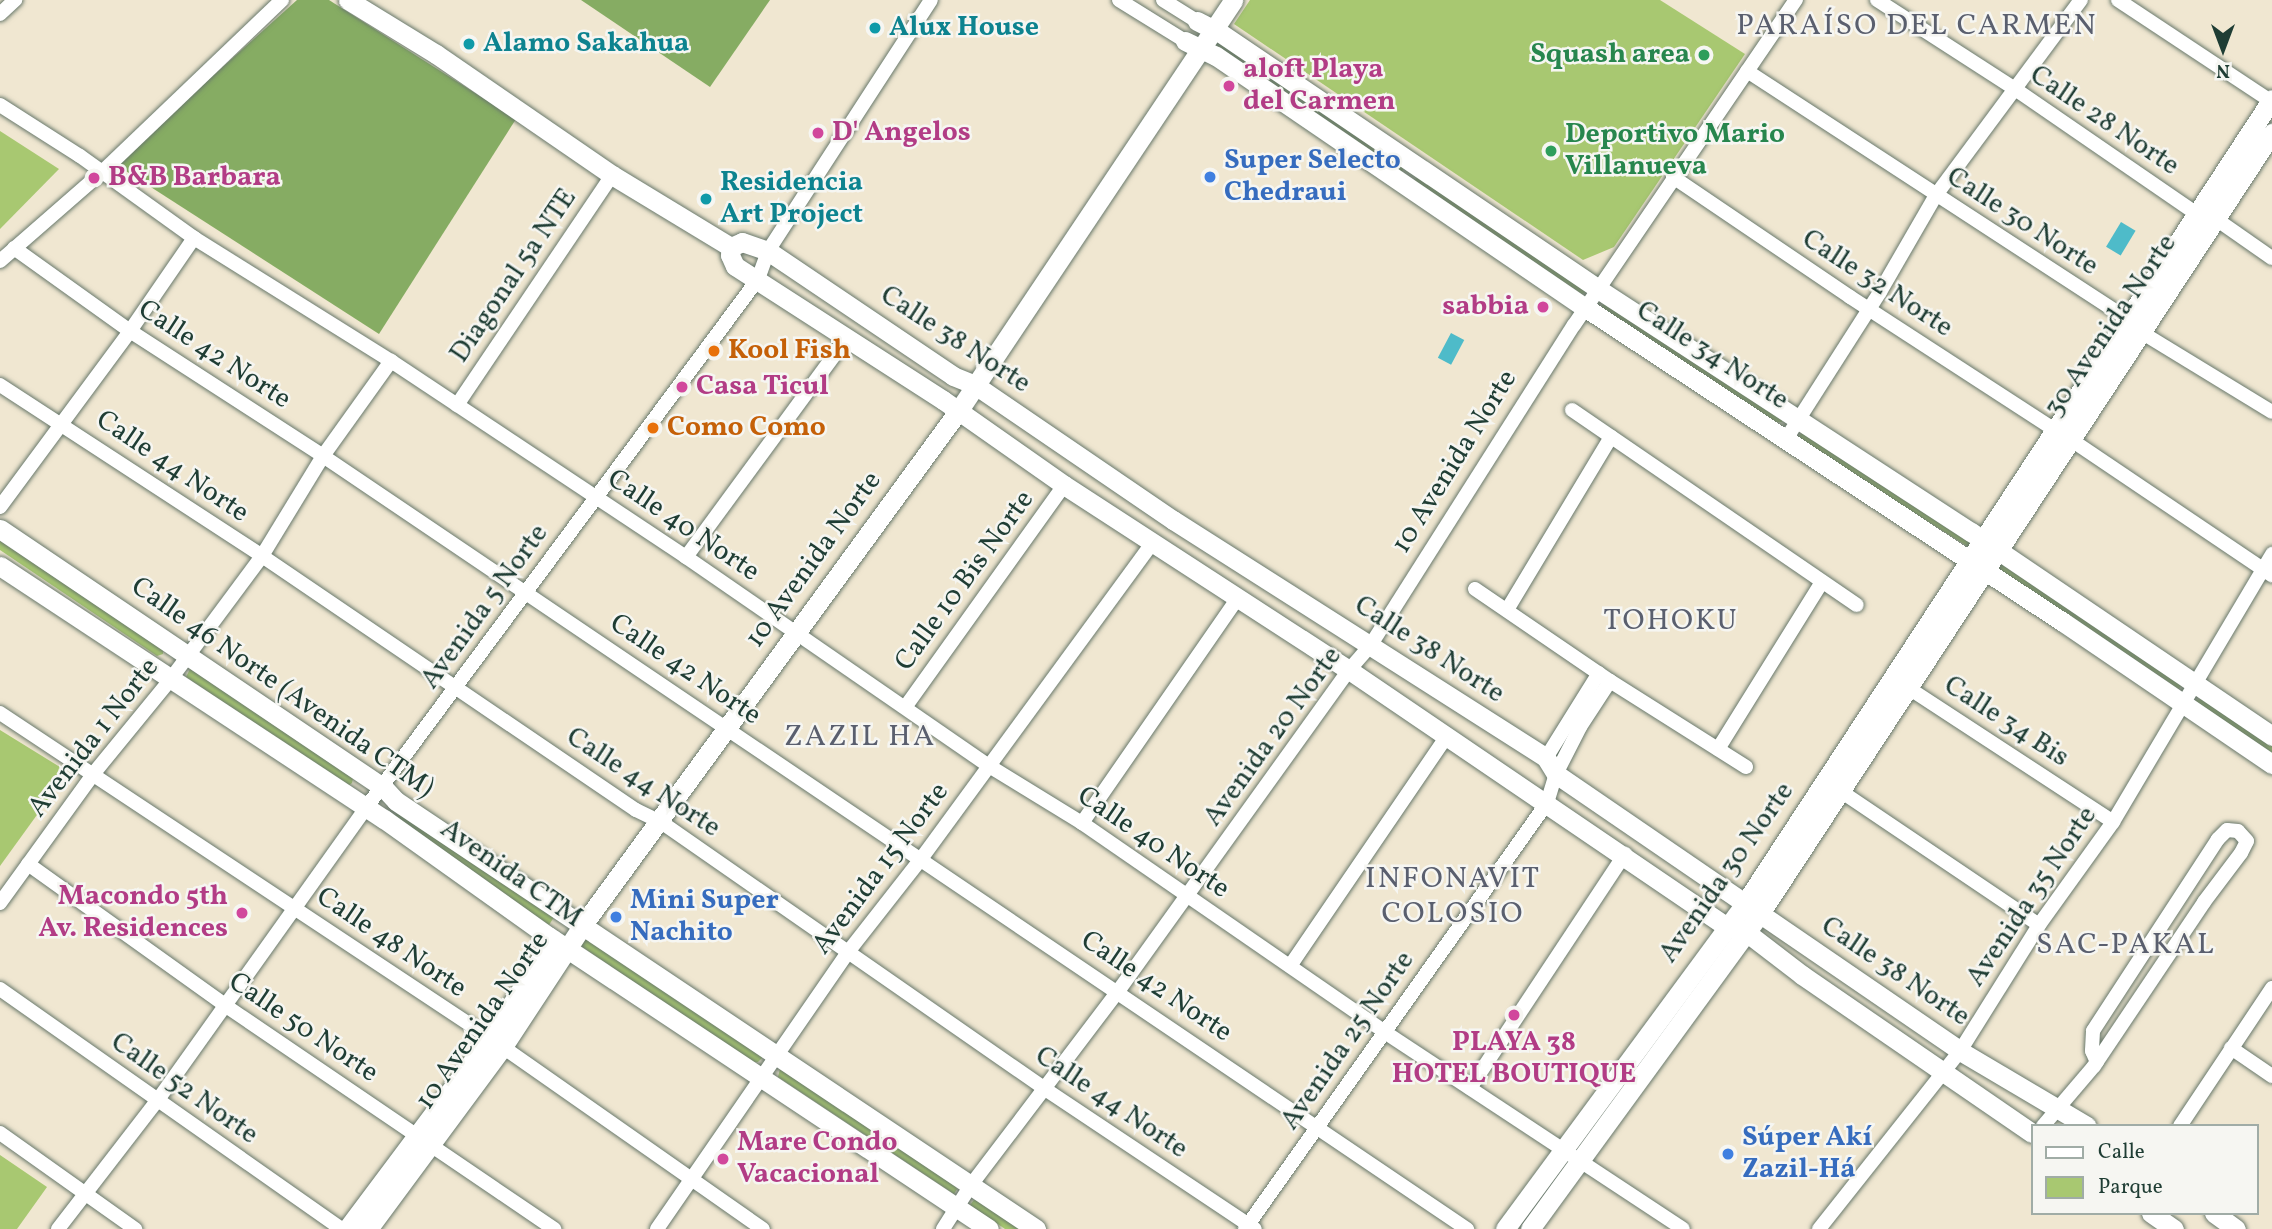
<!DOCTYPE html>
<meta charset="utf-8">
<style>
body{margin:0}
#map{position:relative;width:2272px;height:1229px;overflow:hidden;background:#f0e7d1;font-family:Vollkorn,serif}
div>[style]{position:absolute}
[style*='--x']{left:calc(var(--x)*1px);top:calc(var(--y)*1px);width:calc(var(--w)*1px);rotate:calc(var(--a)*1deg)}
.green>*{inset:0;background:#a8c871;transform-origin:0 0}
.forest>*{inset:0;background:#86ac63}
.water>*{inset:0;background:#4ebbc9;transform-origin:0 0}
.roads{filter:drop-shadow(0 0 2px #68786b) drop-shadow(0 0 2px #68786b)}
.street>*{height:14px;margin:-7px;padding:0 7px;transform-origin:7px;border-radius:7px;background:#fff}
.secondary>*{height:19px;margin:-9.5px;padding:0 9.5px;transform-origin:9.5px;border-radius:9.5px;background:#fff}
.dots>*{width:19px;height:19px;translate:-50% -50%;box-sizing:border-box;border:4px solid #f6f6f2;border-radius:50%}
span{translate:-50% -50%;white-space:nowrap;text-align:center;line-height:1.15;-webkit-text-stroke:5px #f6f6f2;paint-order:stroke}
.culture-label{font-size:28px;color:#0d838f;font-weight:700}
.left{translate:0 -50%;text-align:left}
.leisure-label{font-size:28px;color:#27864d;font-weight:700}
.right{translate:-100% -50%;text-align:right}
.hotel-label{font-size:28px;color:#b23c85;font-weight:700}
.street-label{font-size:28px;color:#1f3d34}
.shop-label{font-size:28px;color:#366cbe;font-weight:700}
.food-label{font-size:28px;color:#c56008;font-weight:700}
.neighbourhood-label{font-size:30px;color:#5a5f6e;letter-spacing:2px}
.legend{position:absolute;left:2031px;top:1124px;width:228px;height:91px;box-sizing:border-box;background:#f6f6f2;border:2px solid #a0aca6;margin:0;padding:9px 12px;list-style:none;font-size:21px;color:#1f3d34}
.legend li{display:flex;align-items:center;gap:14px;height:35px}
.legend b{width:35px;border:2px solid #a0aca6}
.north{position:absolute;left:2188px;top:14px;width:70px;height:70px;-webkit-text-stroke:5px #f6f6f2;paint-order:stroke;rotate:180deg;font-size:19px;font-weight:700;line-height:28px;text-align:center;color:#1f3d34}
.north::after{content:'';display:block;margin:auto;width:24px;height:32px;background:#1f3d34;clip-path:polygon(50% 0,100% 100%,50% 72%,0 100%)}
</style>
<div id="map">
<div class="green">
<div style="clip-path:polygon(1250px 0,1660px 0,1745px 54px,1614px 247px,1583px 260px,1234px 24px)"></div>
<div style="left:1213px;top:38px;width:231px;height:6px;rotate:34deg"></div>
<div style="clip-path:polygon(0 131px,59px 169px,0 229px)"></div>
<div style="clip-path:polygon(1417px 177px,1584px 288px,1585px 292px,1582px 294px,1414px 181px)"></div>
<div style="clip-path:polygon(1606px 304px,1782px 418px,1782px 422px,1776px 422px,1603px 308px,1602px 305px)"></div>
<div style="clip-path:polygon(1803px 432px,1902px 499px,1975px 544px,1972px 549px,1898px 503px,1798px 437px)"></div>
<div style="clip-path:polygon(0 541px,163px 649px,163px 654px,157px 656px,0 550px)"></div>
<div style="clip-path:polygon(2001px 564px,2179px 683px,2181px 686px,2179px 689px,1997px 568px,1997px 565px)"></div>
<div style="clip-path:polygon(190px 669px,353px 778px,352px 783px,348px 786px,186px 677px)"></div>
<div style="clip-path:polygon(2202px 699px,2272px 746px,2272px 753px,2197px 703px,2195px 700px)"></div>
<div style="clip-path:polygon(0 730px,68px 772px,0 866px)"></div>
<div style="clip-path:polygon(399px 812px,554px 917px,549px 925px,394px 816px)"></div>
<div style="clip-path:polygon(584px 937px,761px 1054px,762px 1058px,758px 1062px,752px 1062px,581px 946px)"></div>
<div style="clip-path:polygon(780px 1069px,955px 1184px,957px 1189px,954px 1194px,778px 1077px)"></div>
<div style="clip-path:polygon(0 1155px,47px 1187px,17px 1229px,0 1229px)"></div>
<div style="clip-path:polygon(974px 1200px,980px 1201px,1022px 1229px,1005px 1229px,970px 1205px)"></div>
</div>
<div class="forest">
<div style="clip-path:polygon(297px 0,329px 0,516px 119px,379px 334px,115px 164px)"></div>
<div style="clip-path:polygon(581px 0,770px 0,710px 87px)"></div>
</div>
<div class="water">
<div style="left:2121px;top:222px;width:17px;height:29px;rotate:31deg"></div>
<div style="left:1451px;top:333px;width:15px;height:28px;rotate:28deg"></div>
</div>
<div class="roads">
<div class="street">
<div style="--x:1119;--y:0;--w:78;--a:31.8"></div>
<div style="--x:1163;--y:0;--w:40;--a:32"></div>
<div style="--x:1877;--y:0;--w:164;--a:32.8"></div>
<div style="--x:2015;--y:89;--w:221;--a:34.5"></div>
<div style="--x:2118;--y:0;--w:185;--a:33.5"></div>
<div style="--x:0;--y:14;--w:21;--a:-43"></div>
<div style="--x:1747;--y:71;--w:455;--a:33.1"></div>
<div style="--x:2128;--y:319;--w:18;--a:45"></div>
<div style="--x:2141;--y:332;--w:153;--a:31.4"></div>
<div style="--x:0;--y:105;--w:95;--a:32.5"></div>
<div style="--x:80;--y:156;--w:140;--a:35.7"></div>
<div style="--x:194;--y:238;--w:232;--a:32"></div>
<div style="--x:391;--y:361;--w:354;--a:33.6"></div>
<div style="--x:686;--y:557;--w:368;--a:34.6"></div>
<div style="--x:989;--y:766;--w:109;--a:31.5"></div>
<div style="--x:1082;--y:823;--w:366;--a:34.6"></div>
<div style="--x:1383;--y:1031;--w:359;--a:33.4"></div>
<div style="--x:1673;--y:177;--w:214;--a:34.1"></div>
<div style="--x:1850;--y:297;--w:244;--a:33"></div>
<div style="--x:2216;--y:219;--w:68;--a:34.9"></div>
<div style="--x:14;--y:248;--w:143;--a:35.6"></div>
<div style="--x:130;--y:331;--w:230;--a:32.9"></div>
<div style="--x:323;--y:456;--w:1381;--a:34.05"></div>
<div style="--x:0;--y:261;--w:135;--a:-41.1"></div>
<div style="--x:102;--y:172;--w:249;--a:-43.7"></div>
<div style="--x:0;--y:385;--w:313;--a:33.1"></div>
<div style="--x:262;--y:556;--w:452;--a:34.2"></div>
<div style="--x:636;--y:810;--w:28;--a:26"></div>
<div style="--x:661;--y:822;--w:468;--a:34.8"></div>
<div style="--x:1045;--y:1089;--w:252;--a:33.7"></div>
<div style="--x:457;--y:405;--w:277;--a:-56"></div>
<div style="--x:1572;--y:410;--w:345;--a:34.4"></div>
<div style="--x:1786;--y:439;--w:174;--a:-57.4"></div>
<div style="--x:1880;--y:292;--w:112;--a:-60"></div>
<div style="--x:1936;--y:195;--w:243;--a:-53.4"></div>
<div style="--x:2070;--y:439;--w:244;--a:34"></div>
<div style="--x:0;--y:507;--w:219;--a:-53.5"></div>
<div style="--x:130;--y:331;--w:113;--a:-55.5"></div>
<div style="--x:686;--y:557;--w:270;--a:-53.7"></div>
<div style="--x:1475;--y:589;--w:163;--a:34.3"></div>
<div style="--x:1610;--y:681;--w:161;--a:32.3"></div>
<div style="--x:1507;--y:610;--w:202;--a:-59"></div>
<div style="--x:1907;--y:687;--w:246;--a:33.2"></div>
<div style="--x:906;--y:706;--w:272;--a:-54.4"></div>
<div style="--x:0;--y:713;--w:588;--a:33.55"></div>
<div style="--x:490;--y:1038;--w:333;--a:35"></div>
<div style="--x:1718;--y:749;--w:197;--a:-58.1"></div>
<div style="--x:1546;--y:758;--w:100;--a:-58.1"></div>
<div style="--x:1839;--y:790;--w:241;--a:34"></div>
<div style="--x:1082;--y:823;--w:272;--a:-55.3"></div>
<div style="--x:28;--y:864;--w:244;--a:35.6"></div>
<div style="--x:226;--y:1006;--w:397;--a:34.2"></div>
<div style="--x:0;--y:903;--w:160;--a:-54.1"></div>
<div style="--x:94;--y:773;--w:120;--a:-50.7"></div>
<div style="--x:170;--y:680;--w:154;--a:-53.4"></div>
<div style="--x:262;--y:556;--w:117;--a:-58.6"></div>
<div style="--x:323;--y:456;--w:117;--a:-54.4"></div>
<div style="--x:1290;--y:966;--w:278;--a:-55.7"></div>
<div style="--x:0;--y:989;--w:417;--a:35.1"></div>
<div style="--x:2231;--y:1048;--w:50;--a:34.3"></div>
<div style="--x:1470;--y:1088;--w:281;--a:-56.5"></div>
<div style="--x:2043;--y:1126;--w:79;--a:-49.6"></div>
<div style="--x:2094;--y:1066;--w:197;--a:-56.1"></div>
<div style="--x:2204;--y:902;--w:61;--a:-52.9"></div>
<div style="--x:2241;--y:853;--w:13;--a:-63"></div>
<div style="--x:2247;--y:841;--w:13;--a:-132"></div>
<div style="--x:2238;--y:831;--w:11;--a:-175"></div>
<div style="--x:2227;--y:830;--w:13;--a:135"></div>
<div style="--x:2218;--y:839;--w:229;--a:123.1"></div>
<div style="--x:2093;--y:1031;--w:20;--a:93"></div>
<div style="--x:2092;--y:1051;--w:12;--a:66"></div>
<div style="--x:2180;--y:1126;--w:166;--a:-56.3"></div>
<div style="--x:0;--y:1133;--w:166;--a:35.4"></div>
<div style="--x:58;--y:1229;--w:162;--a:-52.3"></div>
<div style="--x:157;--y:1101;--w:359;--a:-54.5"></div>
<div style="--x:365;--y:809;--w:660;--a:-53.44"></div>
<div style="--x:758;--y:279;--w:30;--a:-70"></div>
<div style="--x:768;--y:251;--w:299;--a:-57"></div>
<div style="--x:657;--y:1229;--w:336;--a:-55.4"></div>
<div style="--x:848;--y:952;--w:118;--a:-51.9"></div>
<div style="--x:921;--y:859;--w:391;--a:-53.8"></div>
<div style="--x:943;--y:1229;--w:52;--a:-57.5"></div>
<div style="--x:971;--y:1185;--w:245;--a:-52.8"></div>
<div style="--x:1119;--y:990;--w:394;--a:-54.3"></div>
<div style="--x:1349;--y:670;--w:32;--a:-49"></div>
<div style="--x:1370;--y:646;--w:380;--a:-57.6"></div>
<div style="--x:1574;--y:325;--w:394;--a:-55.7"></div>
<div style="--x:1245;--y:1229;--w:522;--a:-54.67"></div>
<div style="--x:1547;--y:803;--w:30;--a:-73"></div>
<div style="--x:1556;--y:774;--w:53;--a:-62.9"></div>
<div style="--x:1580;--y:727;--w:55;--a:-56.9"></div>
<div style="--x:1819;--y:1229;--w:227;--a:-51.6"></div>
<div style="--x:1960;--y:1051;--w:149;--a:-57.9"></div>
<div style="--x:2039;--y:925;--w:127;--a:-54.3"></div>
<div style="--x:2113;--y:822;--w:312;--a:-59.3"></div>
</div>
<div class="secondary">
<div style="--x:348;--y:0;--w:103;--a:31.5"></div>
<div style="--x:436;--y:54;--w:214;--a:34.5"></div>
<div style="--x:612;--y:175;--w:139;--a:31.2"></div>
<div style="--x:1197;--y:21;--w:25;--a:27"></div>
<div style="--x:1219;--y:32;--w:458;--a:34.1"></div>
<div style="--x:1598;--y:289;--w:445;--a:33.1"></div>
<div style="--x:1971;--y:532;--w:364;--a:34.1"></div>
<div style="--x:1185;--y:41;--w:34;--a:26"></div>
<div style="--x:1216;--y:56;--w:448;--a:34.3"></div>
<div style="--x:1586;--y:308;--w:571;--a:33.36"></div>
<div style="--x:2063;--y:622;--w:253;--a:34.2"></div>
<div style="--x:731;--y:247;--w:12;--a:-24"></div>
<div style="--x:742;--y:242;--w:28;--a:19"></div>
<div style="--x:768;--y:251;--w:223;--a:34"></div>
<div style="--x:953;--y:376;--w:24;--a:22"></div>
<div style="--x:975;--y:385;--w:240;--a:34.3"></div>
<div style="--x:1173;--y:520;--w:442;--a:32.5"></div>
<div style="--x:1546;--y:758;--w:19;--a:58"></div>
<div style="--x:1556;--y:774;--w:490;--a:34.4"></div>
<div style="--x:1960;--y:1051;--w:147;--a:30.6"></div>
<div style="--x:731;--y:247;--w:8;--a:97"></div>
<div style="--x:730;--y:255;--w:12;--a:66"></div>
<div style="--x:735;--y:266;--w:247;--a:32.8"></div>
<div style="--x:943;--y:400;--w:148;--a:35.1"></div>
<div style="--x:1064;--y:485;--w:340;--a:33"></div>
<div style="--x:1349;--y:670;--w:456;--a:34.2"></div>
<div style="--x:1726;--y:926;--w:21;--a:17"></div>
<div style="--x:1746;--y:932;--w:71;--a:37.5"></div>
<div style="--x:1802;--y:975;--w:279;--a:34.5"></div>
<div style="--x:0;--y:529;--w:462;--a:34"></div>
<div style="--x:383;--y:787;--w:19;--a:47"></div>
<div style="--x:396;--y:801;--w:770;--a:33.77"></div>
<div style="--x:0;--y:566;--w:460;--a:33.4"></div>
<div style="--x:384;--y:819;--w:201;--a:35.5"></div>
<div style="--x:548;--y:936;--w:529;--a:33.6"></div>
<div style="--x:2151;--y:1213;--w:28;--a:35"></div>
<div style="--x:2214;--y:1213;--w:27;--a:36"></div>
<div style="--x:347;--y:1229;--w:239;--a:-53.2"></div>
<div style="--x:490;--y:1038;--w:117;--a:-57.5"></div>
<div style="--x:368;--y:1229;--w:225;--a:-53.5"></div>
<div style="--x:502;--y:1048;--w:146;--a:-56.7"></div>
<div style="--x:582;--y:926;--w:639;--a:-53.85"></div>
<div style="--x:959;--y:410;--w:493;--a:-56.2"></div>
<div style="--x:1505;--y:1229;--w:405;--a:-53.6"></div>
<div style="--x:1745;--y:903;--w:961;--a:-56.76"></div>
<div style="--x:1530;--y:1229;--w:392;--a:-53.9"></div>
<div style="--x:1761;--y:912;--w:932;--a:-56.74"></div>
</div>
</div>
<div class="dots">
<div style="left:875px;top:28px;background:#0f9aa8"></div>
<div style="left:469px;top:44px;background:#0f9aa8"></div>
<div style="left:1704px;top:55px;background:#2e9e5b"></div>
<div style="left:1229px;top:86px;background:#d1479c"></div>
<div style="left:818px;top:133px;background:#d1479c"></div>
<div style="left:1551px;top:151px;background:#2e9e5b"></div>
<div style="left:1210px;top:177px;background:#3f7fe0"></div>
<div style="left:94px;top:178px;background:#d1479c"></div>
<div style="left:706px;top:199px;background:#0f9aa8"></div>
<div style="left:1543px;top:307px;background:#d1479c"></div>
<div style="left:714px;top:351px;background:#e8710a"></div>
<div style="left:682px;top:387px;background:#d1479c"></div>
<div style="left:653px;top:428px;background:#e8710a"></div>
<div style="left:242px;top:913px;background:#d1479c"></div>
<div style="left:616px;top:917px;background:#3f7fe0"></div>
<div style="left:1514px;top:1015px;background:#d1479c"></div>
<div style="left:1728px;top:1154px;background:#3f7fe0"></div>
<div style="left:723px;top:1159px;background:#d1479c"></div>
</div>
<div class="culture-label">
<span class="left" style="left:889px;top:28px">Alux House</span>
<span class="left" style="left:483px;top:44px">Alamo Sakahua</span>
<span class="left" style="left:720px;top:199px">Residencia<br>Art Project</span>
</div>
<div class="leisure-label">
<span class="right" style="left:1690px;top:55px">Squash area</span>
<span class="left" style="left:1565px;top:151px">Deportivo Mario<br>Villanueva</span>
</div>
<div class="hotel-label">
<span class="left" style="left:1243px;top:86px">aloft Playa<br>del Carmen</span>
<span class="left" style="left:832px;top:133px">D' Angelos</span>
<span class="left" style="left:108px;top:178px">B&amp;B Barbara</span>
<span class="right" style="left:1529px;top:307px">sabbia</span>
<span class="left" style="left:696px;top:387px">Casa Ticul</span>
<span class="right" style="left:228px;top:913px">Macondo 5th<br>Av. Residences</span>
<span style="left:1514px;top:1059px">PLAYA 38<br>HOTEL BOUTIQUE</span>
<span class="left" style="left:737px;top:1159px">Mare Condo<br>Vacacional</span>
</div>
<div class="street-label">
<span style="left:2104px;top:121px;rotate:34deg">Calle 28 Norte</span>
<span style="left:2022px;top:222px;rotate:33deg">Calle 30 Norte</span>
<span style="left:514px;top:276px;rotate:-56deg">Diagonal 5a NTE</span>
<span style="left:1877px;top:284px;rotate:33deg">Calle 32 Norte</span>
<span style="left:2111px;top:326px;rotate:-56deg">30 Avenida Norte</span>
<span style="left:955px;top:340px;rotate:33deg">Calle 38 Norte</span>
<span style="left:214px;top:355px;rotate:33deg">Calle 42 Norte</span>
<span style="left:1712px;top:356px;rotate:33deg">Calle 34 Norte</span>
<span style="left:1455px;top:462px;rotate:-58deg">10 Avenida Norte</span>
<span style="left:172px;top:467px;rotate:34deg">Calle 44 Norte</span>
<span style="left:683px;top:526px;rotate:34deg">Calle 40 Norte</span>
<span style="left:814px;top:560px;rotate:-54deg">10 Avenida Norte</span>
<span style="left:965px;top:581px;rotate:-54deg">Calle 10 Bis Norte</span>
<span style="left:485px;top:607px;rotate:-54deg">Avenida 5 Norte</span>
<span style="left:1429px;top:650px;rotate:33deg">Calle 38 Norte</span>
<span style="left:685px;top:670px;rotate:34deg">Calle 42 Norte</span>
<span style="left:282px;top:688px;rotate:35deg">Calle 46 Norte (Avenida CTM)</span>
<span style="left:2006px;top:722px;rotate:33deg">Calle 34 Bis</span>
<span style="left:1273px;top:737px;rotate:-54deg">Avenida 20 Norte</span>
<span style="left:94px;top:738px;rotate:-52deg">Avenida 1 Norte</span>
<span style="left:643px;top:783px;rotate:33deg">Calle 44 Norte</span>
<span style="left:1153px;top:843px;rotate:34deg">Calle 40 Norte</span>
<span style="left:881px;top:869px;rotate:-53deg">Avenida 15 Norte</span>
<span style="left:1727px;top:873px;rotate:-55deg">Avenida 30 Norte</span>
<span style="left:511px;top:874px;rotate:35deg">Avenida CTM</span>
<span style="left:2032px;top:897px;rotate:-56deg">Avenida 35 Norte</span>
<span style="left:391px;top:943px;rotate:34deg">Calle 48 Norte</span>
<span style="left:1895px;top:972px;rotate:34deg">Calle 38 Norte</span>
<span style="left:1156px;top:987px;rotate:34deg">Calle 42 Norte</span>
<span style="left:483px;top:1021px;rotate:-55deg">10 Avenida Norte</span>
<span style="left:303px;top:1028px;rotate:34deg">Calle 50 Norte</span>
<span style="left:1348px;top:1041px;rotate:-55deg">Avenida 25 Norte</span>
<span style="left:184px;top:1089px;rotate:35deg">Calle 52 Norte</span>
<span style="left:1111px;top:1103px;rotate:34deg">Calle 44 Norte</span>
</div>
<div class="shop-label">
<span class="left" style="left:1224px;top:177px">Super Selecto<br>Chedraui</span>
<span class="left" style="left:630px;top:917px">Mini Super<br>Nachito</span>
<span class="left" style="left:1742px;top:1154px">Súper Akí<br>Zazil-Há</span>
</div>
<div class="food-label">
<span class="left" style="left:728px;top:351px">Kool Fish</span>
<span class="left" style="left:667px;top:428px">Como Como</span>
</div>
<div class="neighbourhood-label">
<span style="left:1917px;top:26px">PARAÍSO DEL CARMEN</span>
<span style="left:1671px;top:621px">TOHOKU</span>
<span style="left:860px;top:737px">ZAZIL HA</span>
<span style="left:1453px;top:896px">INFONAVIT<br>COLOSIO</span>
<span style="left:2126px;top:945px">SAC-PAKAL</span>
</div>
<ul class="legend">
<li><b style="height:9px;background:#fff"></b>Calle</li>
<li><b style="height:19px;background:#a8c871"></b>Parque</li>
</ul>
<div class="north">N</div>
</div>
